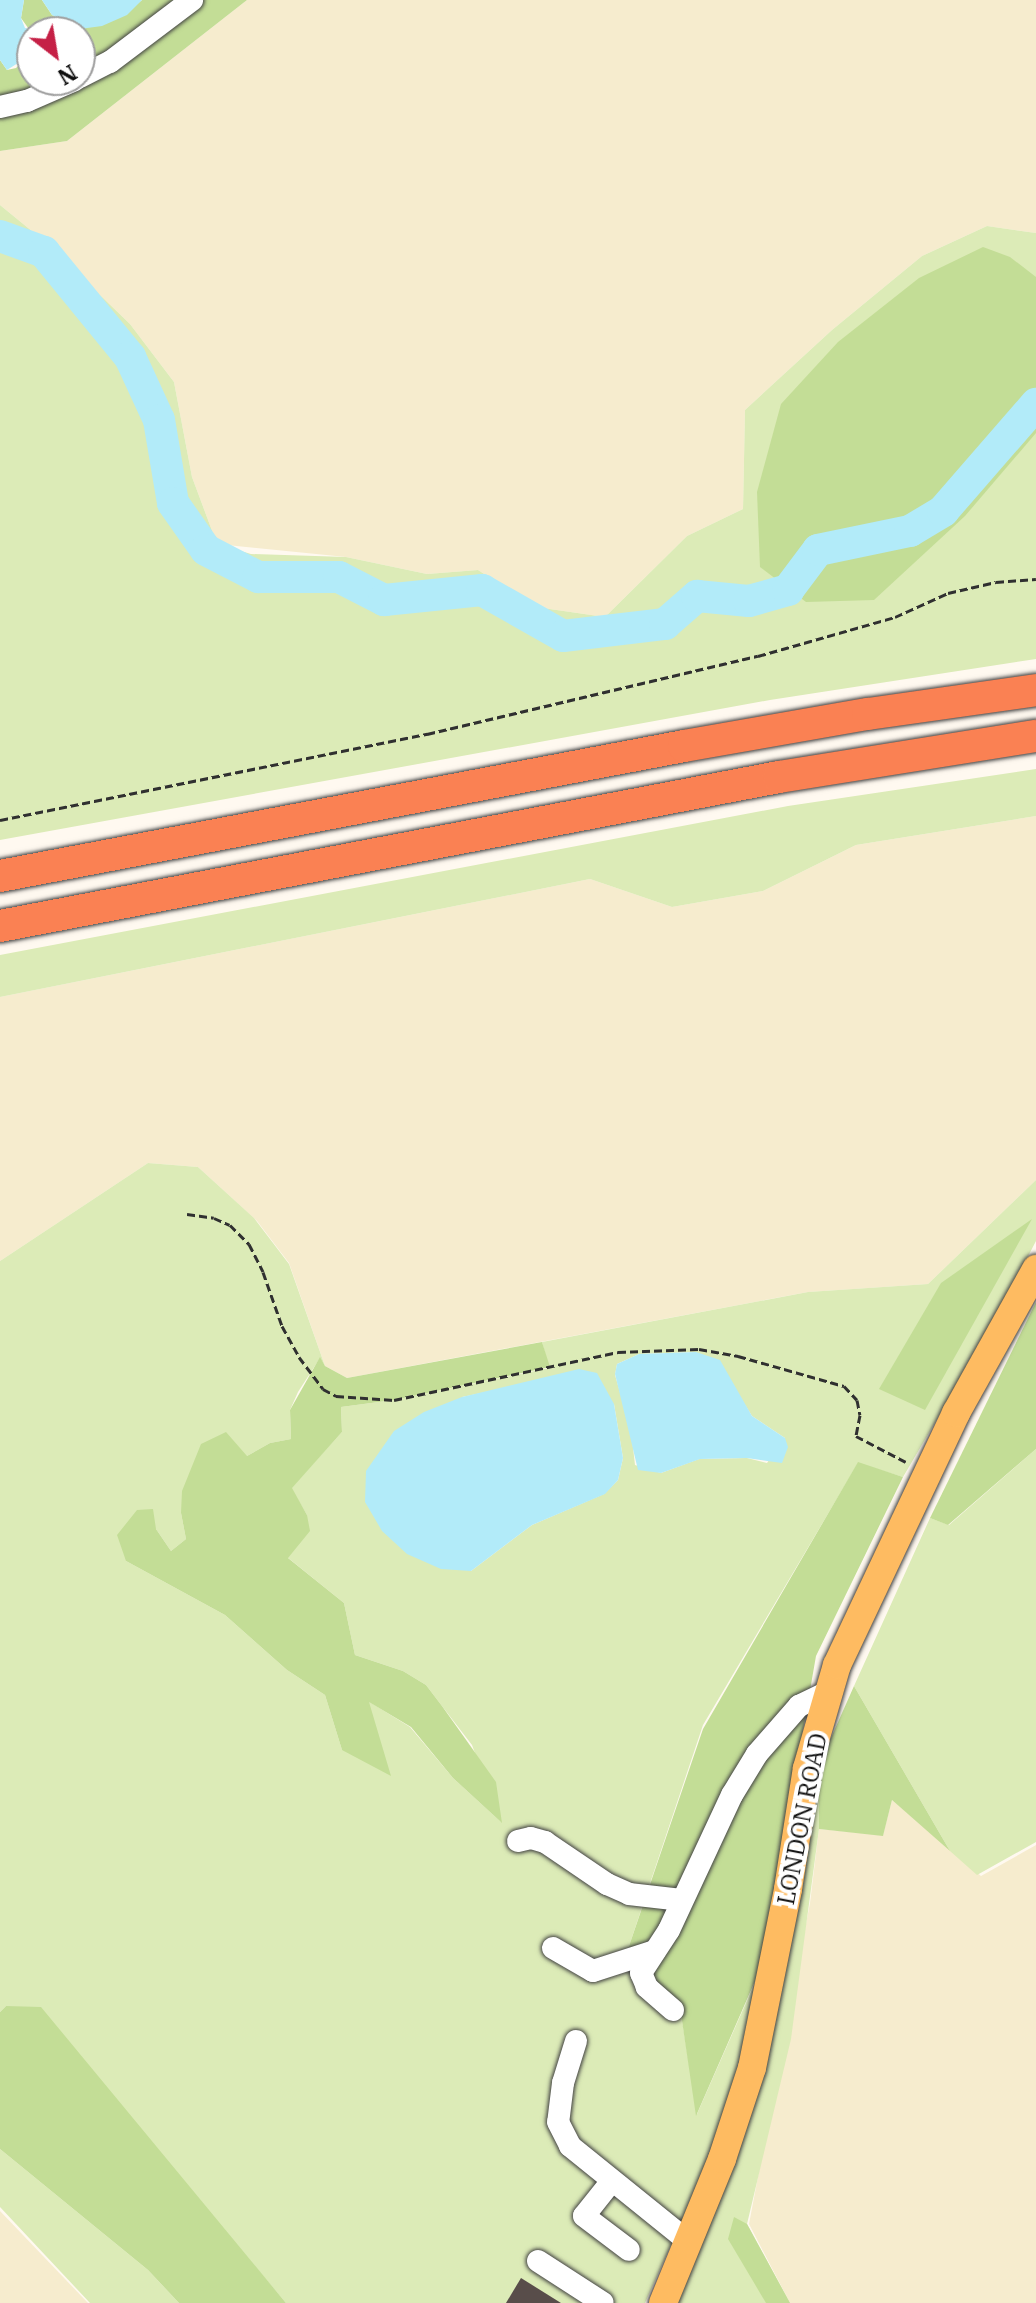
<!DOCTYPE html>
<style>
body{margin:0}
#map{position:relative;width:1036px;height:2303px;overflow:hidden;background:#fff9f0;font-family:"IBM Plex Serif",serif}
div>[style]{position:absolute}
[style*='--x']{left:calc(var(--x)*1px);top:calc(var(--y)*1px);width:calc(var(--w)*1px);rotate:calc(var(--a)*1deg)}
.farmland>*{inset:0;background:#f6ecce}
.green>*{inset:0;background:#dcebb7}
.forest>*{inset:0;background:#c3dd96}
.water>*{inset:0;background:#b2ebf9}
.river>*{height:32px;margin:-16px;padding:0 16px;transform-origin:16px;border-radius:16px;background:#b2ebf9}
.building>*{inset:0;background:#584d4a}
.path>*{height:3px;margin-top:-1.5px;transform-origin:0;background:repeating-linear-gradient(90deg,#303030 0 8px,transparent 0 12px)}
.roads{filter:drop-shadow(0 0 2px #414141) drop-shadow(0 0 2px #414141)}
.minor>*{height:22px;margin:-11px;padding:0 11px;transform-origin:11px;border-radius:11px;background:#fff}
.major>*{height:28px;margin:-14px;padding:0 14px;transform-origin:14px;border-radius:14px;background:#febb61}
.highway>*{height:32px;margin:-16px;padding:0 16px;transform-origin:16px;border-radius:16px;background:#fa8153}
span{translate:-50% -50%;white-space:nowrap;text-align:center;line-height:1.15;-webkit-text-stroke:8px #fff;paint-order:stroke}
.street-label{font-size:24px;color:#0e0e0e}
.north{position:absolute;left:16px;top:16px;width:80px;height:80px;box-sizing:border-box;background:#fff;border:2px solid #9f9f9f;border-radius:50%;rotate:149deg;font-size:22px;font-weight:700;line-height:32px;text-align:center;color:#0e0e0e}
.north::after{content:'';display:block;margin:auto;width:28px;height:36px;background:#c52046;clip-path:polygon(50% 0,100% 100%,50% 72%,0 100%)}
</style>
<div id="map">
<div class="farmland">
<div style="clip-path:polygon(247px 0,1036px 0,1036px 233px,987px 226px,922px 256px,832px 330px,745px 410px,743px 509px,687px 536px,605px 617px,536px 607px,478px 570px,427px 574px,346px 557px,217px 544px,192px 477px,174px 382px,130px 324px,44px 241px,0 205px,0 151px,67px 141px)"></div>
<div style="clip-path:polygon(1036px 816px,1036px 1180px,928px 1284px,808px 1292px,347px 1378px,325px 1366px,289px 1263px,257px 1221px,198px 1167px,148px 1163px,0 1261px,0 997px,590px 879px,672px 907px,763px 891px,856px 845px)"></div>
<div style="clip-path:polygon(892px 1800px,981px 1876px,1036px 1845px,1036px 2303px,790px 2303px,749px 2224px,810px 1903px,819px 1829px,883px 1835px)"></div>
<div style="clip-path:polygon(0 2211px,88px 2303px,0 2303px)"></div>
</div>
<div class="green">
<div style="clip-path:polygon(0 205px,44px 241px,130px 324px,174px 382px,192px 477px,217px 544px,251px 554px,346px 557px,427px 574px,478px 570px,536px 607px,605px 617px,687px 536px,743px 509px,745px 410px,832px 330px,922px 256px,987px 226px,1036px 233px,1036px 659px,770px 700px,0 840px)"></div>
<div style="clip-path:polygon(1036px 769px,1036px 816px,856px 845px,763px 891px,672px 907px,590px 879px,0 997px,0 955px,788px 806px)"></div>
<div style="clip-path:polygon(evenodd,148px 1163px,198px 1167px,254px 1218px,289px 1264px,325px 1366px,320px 1358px,298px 1392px,290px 1410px,291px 1439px,270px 1443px,247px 1456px,181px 1513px,186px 1539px,171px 1551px,156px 1529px,126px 1561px,225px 1615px,287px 1670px,325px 1695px,342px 1750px,368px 1701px,410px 1727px,453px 1778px,501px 1822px,472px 1745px,442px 1706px,426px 1685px,403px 1671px,355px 1655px,344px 1603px,287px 1557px,307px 1515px,291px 1488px,342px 1432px,341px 1407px,394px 1400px,549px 1368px,542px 1342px,808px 1292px,928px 1284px,1036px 1180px,1036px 1241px,990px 1329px,903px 1477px,858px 1463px,703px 1725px,628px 1949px,681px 2014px,697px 2114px,760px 1971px,740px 2073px,702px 2176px,645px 2303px,286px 2303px,175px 2172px,6px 2006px,0 2012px,0 1261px,148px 1163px,696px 1352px,735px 1389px,752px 1416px,785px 1438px,767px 1463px,747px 1458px,699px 1459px,661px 1473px,635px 1465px,631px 1430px,615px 1375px,617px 1364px,639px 1354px,696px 1352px,148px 1163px,501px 1389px,614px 1404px,623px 1458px,618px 1480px,604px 1494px,532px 1525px,471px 1571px,462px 1397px,501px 1389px)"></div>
<div style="clip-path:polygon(1036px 1449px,1036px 1842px,977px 1875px,950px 1851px,854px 1686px,930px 1518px,949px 1525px)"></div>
<div style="clip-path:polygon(819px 1764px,819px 1829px,791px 2039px,747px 2224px,790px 2303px,668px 2303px,738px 2136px)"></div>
<div style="clip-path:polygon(0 2149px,148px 2270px,179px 2303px,90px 2303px,0 2207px)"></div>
</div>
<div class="forest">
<div style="clip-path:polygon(24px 0,42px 0,52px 15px,80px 29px,131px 9px,142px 0,247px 0,67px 141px,0 151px,0 60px,7px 70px,16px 68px,32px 52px,32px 80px,80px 80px,80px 32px,31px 32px,21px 18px)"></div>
<div style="clip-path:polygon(983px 247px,1010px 257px,1036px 277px,1036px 433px,965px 516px,874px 600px,806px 602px,760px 567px,757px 492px,781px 404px,838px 342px,919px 278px)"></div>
<div style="clip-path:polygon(1032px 1219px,925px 1410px,879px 1389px,941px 1283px)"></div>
<div style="clip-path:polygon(1036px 1302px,1036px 1449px,948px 1525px,930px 1518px)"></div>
<div style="clip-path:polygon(542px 1342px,550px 1367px,394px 1400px,341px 1407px,342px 1432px,292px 1488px,307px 1515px,310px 1531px,288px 1558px,344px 1603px,355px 1655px,403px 1671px,426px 1685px,442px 1706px,496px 1782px,502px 1823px,453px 1778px,411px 1727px,369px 1702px,391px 1776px,342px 1750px,325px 1695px,287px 1670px,225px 1615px,126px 1561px,117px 1535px,137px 1510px,153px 1509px,156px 1529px,171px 1551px,186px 1539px,181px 1513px,182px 1491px,201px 1444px,226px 1432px,247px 1456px,270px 1443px,291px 1439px,290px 1410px,320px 1357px,325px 1366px,347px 1378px)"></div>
<div style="clip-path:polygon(858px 1462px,903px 1477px,816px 1656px,762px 1965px,696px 2116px,681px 2014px,628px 1949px,703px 1729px)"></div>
<div style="clip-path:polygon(854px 1686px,950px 1851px,892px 1800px,883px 1836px,819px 1829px,819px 1765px)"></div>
<div style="clip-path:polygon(6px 2006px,41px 2007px,286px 2303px,179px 2303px,148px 2270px,0 2149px,0 2012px)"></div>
<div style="clip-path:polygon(734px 2217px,747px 2224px,790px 2303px,766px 2303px,728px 2239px)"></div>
</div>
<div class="water">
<div style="clip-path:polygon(0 0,24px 0,21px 18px,25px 28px,43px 32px,32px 32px,29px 56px,7px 70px,0 60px)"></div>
<div style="clip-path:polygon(42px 0,142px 0,127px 15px,102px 26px,80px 29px,52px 15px)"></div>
<div style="clip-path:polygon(696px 1352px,720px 1360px,752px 1416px,785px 1438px,788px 1447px,782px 1463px,747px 1458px,700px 1459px,661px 1473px,638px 1470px,615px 1374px,617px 1364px,639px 1354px)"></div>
<div style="clip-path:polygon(579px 1369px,597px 1373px,614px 1404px,623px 1458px,618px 1480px,605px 1494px,532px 1525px,471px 1571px,441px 1569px,407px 1554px,382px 1531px,365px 1502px,366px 1471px,394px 1431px,424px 1412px,462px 1397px)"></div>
</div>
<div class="river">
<div style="--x:0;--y:236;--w:47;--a:20"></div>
<div style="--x:44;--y:252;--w:136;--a:50.7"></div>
<div style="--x:130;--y:357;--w:69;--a:65.3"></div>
<div style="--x:159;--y:420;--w:84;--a:80.4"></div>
<div style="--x:173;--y:503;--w:57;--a:54.9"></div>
<div style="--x:206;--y:550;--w:59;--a:27.4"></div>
<div style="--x:258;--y:577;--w:81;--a:0"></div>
<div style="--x:339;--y:577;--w:51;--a:27.1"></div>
<div style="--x:384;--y:600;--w:99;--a:-5.8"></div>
<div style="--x:482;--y:590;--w:93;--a:29.6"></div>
<div style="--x:563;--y:636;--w:103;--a:-6.7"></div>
<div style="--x:665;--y:624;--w:43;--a:-41.2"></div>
<div style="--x:697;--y:596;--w:52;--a:5.5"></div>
<div style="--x:749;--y:601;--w:41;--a:-15.8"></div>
<div style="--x:788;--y:590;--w:50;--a:-53.1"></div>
<div style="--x:818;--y:550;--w:94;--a:-11.7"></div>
<div style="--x:910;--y:531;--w:39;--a:-31"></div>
<div style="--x:943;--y:511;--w:142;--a:-49"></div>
</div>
<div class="building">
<div style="clip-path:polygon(521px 2278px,561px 2303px,506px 2303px)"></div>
</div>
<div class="path">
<div style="--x:0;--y:820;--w:436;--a:-11.4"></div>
<div style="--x:427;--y:734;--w:340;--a:-13.3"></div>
<div style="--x:758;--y:656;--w:142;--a:-15.9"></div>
<div style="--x:895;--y:617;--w:58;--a:-24.4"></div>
<div style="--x:948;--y:593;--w:49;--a:-12.9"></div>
<div style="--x:996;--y:582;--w:40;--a:-4.3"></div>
<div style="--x:187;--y:1214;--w:27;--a:8"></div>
<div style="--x:214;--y:1218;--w:17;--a:24"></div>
<div style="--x:230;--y:1225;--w:27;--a:45"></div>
<div style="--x:249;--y:1244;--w:31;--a:63"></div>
<div style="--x:263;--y:1272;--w:57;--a:70.6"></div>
<div style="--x:282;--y:1326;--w:35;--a:61"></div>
<div style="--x:299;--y:1357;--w:40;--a:53"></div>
<div style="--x:323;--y:1389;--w:15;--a:28"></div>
<div style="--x:336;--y:1396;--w:58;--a:3.9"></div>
<div style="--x:394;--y:1400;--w:229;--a:-12.1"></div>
<div style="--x:618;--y:1352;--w:81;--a:-2.1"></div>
<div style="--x:699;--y:1349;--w:40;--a:10"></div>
<div style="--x:738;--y:1356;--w:110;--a:15.8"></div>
<div style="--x:844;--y:1386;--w:19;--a:47"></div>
<div style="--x:857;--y:1400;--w:15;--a:79"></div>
<div style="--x:860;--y:1415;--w:21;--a:101"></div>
<div style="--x:856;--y:1436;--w:56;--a:27.5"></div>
</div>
<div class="roads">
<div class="minor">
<div style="--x:80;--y:77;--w:34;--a:-27"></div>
<div style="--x:110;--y:62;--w:103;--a:-37.1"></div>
<div style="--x:0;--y:107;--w:28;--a:-13"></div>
<div style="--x:27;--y:101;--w:52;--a:-23.6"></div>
<div style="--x:518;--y:1841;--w:13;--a:-13"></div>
<div style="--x:531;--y:1838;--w:15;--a:16"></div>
<div style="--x:545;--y:1842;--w:75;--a:34.1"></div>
<div style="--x:607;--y:1884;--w:24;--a:24"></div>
<div style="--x:629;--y:1894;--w:53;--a:6.5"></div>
<div style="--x:553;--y:1948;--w:46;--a:29.9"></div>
<div style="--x:593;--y:1971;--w:65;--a:-17.9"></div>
<div style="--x:673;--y:2010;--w:35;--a:-139"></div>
<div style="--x:647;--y:1987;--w:15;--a:-113"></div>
<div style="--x:641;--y:1973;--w:51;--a:-56.9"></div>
<div style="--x:669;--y:1930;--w:149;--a:-65"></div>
<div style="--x:732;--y:1795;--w:48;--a:-58.6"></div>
<div style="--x:757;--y:1754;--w:64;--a:-48.8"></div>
<div style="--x:799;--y:1706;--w:34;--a:-26"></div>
<div style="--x:576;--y:2041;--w:44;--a:107.2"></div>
<div style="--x:563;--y:2083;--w:39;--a:97"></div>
<div style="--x:558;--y:2122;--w:27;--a:63"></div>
<div style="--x:570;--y:2146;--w:154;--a:38.9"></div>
<div style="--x:611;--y:2182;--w:43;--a:128.5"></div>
<div style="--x:584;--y:2216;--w:56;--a:37.1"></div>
<div style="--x:538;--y:2261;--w:77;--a:32.9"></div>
</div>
<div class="major">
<div style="--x:663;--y:2303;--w:156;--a:-67.7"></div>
<div style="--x:722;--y:2159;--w:96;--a:-71.8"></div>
<div style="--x:752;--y:2068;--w:183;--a:-78.6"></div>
<div style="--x:788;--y:1889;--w:122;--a:-81.1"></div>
<div style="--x:807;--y:1768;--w:107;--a:-73.8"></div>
<div style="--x:837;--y:1665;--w:279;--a:-64.7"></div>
<div style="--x:956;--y:1413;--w:165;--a:-60.9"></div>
</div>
<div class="highway">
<div style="--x:0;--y:876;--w:696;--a:-10.76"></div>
<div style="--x:684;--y:746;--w:187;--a:-9.9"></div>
<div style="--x:868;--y:714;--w:170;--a:-8.1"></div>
<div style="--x:0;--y:926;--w:793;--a:-10.83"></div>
<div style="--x:779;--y:777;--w:260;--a:-9.1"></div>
</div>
</div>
<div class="street-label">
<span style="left:802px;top:1819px;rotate:-79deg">LONDON ROAD</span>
</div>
<div class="north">N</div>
</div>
